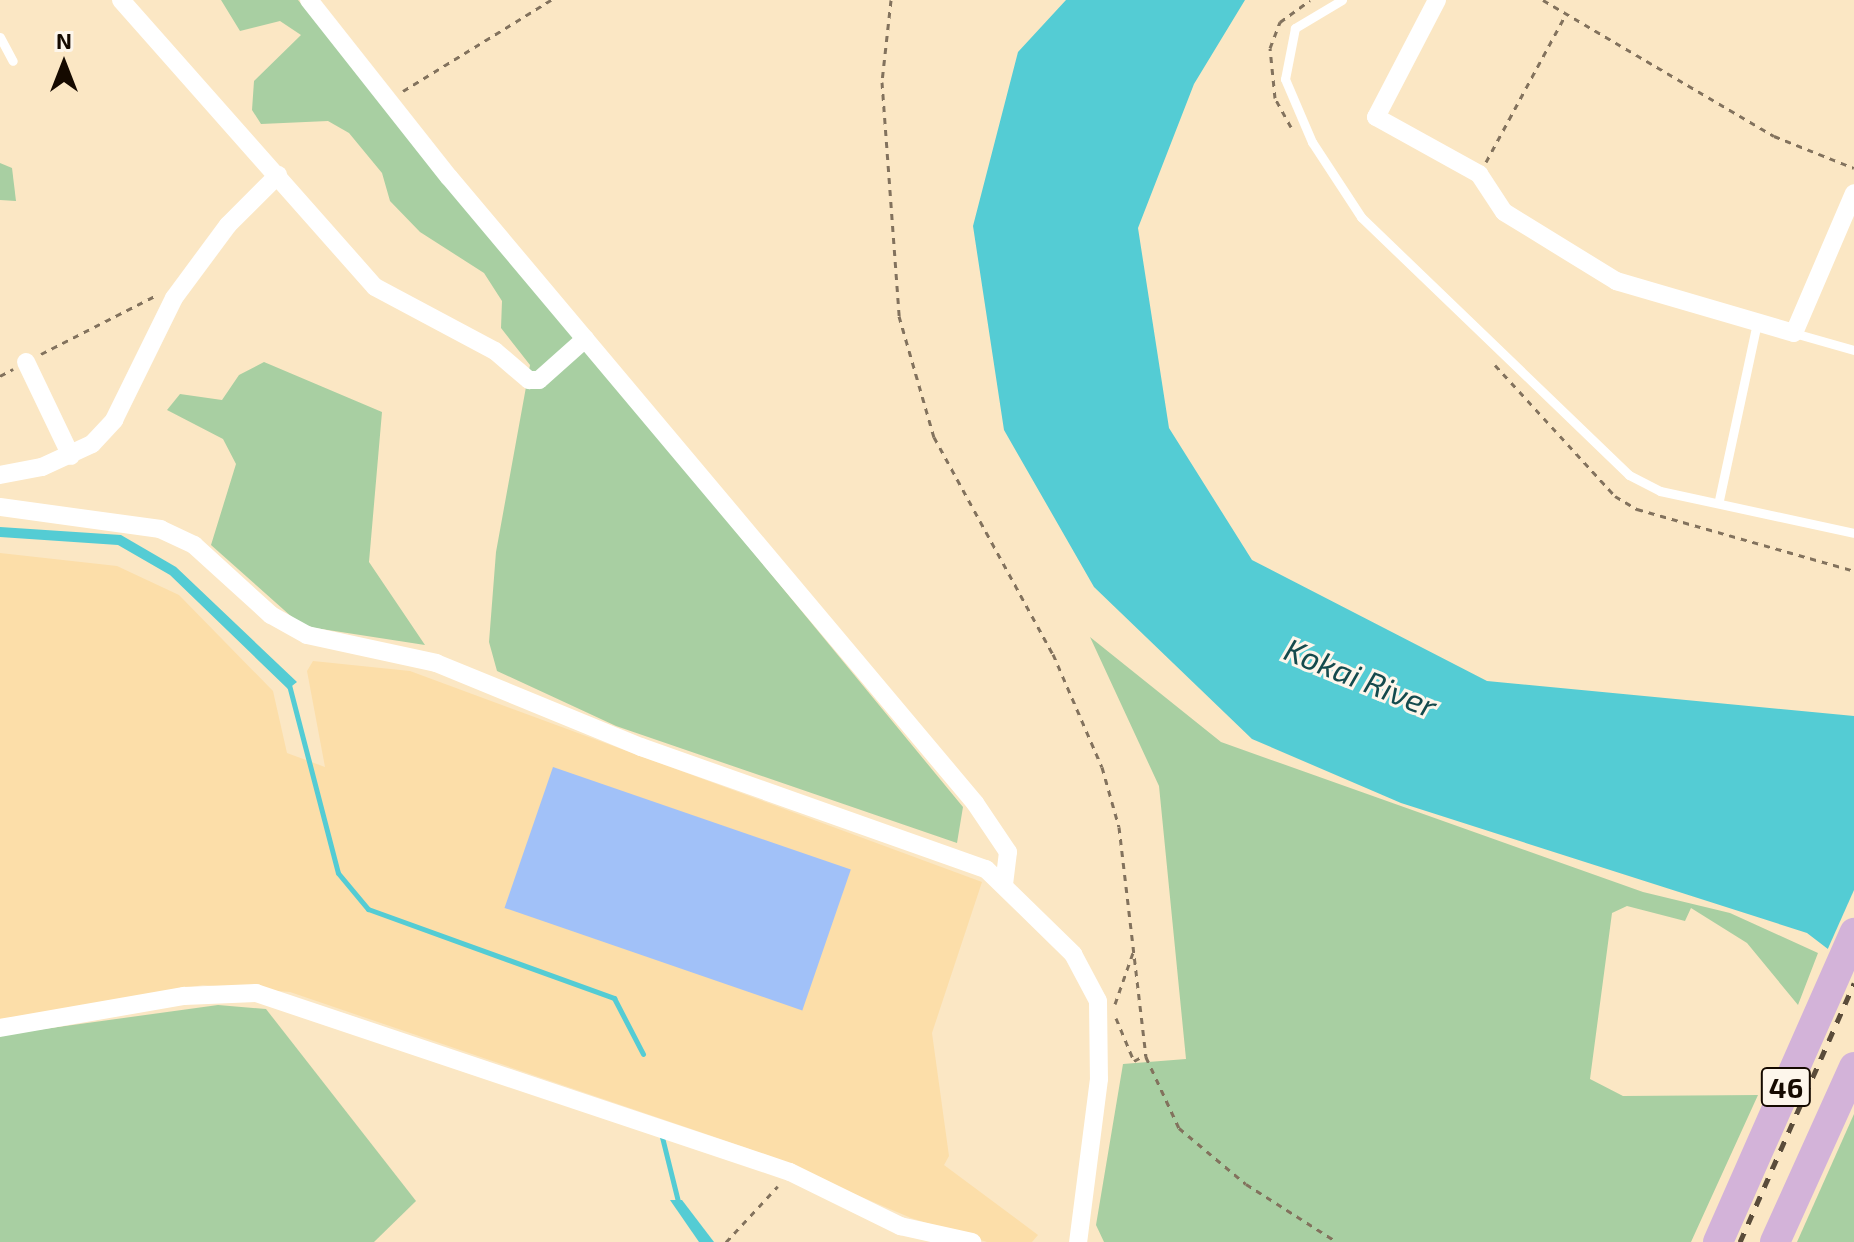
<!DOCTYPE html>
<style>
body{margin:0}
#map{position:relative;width:1854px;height:1242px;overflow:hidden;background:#fbe7c4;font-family:"Exo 2",sans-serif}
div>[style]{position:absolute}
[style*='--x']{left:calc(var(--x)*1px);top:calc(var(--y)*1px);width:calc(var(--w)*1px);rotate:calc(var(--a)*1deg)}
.built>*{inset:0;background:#fcdea9}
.green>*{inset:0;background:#a8cfa2}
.water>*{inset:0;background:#54ccd4}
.pier>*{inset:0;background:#fbe7c4}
.stream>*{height:5px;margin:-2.5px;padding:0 2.5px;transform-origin:2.5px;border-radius:2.5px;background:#54ccd4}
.building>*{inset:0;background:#a1c1f8;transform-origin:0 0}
.path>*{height:3px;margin-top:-1.5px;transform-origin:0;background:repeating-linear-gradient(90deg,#82725d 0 6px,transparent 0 12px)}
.lane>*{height:9px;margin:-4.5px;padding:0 4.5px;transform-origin:4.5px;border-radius:4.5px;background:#fff}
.street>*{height:18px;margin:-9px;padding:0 9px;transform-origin:9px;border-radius:9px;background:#fff}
.primary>*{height:30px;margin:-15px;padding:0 15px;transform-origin:15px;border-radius:15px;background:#d3b3d9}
.rail>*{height:5px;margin-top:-2.5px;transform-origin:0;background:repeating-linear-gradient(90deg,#5a4c3a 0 10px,transparent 0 20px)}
span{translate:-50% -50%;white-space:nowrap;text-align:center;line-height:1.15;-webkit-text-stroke:6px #fdf6eb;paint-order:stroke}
.shield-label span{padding:2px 6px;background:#fdf6eb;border:2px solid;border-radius:6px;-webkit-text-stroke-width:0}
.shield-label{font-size:28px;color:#150a00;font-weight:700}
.water-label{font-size:32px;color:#144a4d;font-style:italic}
.north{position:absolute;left:24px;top:24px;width:80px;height:80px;-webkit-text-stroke:6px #fdf6eb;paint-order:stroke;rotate:0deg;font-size:22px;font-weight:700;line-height:32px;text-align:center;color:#150a00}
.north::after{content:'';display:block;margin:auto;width:28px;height:36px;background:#150a00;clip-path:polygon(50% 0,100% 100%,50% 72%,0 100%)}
</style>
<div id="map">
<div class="built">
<div style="clip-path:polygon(0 553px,117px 566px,179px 595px,273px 691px,287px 753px,325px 767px,307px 671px,313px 661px,410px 671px,982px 882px,932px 1033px,949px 1156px,944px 1165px,1038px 1235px,1032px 1242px,987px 1242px,911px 1218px,747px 1148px,290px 992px,203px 985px,0 1020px)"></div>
</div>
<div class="green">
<div style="clip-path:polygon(221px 0,298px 0,963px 807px,957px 843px,616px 726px,497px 671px,489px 642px,496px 552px,530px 365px,501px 328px,502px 301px,484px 273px,420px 232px,390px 201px,382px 173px,349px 133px,328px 121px,261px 124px,252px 110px,254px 81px,301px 35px,280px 21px,240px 31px)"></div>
<div style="clip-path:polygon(0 163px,12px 168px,16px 201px,0 200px)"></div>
<div style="clip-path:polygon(264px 362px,382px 412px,369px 562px,425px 645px,302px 626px,211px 545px,236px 464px,223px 439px,167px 410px,180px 394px,222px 400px,239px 375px)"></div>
<div style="clip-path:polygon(1090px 637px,1221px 742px,1643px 892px,1730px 913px,1818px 953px,1798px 1005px,1747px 943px,1691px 908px,1685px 921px,1627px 906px,1612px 913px,1590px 1079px,1623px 1096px,1758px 1095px,1691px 1242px,1104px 1242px,1096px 1225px,1123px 1064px,1186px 1059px,1159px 786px)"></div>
<div style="clip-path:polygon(218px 1005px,266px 1009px,416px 1201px,374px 1242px,0 1242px,0 1035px)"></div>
<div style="clip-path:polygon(1854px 1114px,1854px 1242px,1797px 1242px)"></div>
</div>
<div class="water">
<div style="clip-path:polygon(1066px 0,1245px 0,1194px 84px,1138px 228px,1169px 428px,1252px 560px,1487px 681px,1854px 716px,1854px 969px,1807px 933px,1401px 803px,1252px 739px,1094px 587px,1004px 430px,973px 226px,1018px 52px)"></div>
<div style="clip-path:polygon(0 527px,121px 535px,176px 567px,297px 682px,288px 689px,170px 575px,118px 545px,0 537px)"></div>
<div style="clip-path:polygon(670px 1200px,682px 1200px,714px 1242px,699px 1242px)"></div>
</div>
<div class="pier">
<div style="clip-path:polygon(1854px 890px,1854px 956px,1848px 970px,1826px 953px)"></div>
</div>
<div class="stream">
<div style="--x:288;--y:681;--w:198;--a:75.4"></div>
<div style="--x:338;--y:873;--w:47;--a:50.2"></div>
<div style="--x:368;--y:909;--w:262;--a:19.9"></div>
<div style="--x:614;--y:998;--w:63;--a:62.6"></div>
<div style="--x:661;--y:1133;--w:74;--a:76"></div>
</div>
<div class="building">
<div style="left:553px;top:767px;width:315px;height:149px;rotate:19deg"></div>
</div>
<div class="path">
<div style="--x:891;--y:0;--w:82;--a:96.3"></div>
<div style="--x:882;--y:82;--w:235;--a:85.8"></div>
<div style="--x:899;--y:316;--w:126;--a:73.9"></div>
<div style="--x:934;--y:437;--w:247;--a:61.3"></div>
<div style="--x:1053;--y:654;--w:123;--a:66.6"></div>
<div style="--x:1102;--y:767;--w:62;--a:74.2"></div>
<div style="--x:1119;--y:827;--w:232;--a:83.3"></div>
<div style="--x:1146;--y:1057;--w:78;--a:65.1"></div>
<div style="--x:1179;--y:1128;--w:87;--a:39.9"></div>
<div style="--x:1246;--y:1184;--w:108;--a:32.5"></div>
<div style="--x:1543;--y:0;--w:268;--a:30.5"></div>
<div style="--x:1774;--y:136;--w:86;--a:21.8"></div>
<div style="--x:403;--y:91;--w:174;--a:-31.6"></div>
<div style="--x:1291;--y:127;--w:33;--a:-119"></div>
<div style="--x:1275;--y:98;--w:50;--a:-95.7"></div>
<div style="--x:1270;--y:48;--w:28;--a:-69"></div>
<div style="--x:1280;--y:22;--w:37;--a:-36"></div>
<div style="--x:1486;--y:162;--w:168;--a:-61.6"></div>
<div style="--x:41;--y:354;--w:128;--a:-27"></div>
<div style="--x:1495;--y:365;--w:178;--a:47.5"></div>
<div style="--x:1615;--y:496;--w:26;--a:31"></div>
<div style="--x:1637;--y:509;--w:226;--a:15.9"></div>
<div style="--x:0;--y:376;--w:15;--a:-28"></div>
<div style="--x:1115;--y:1004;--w:60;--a:-70.7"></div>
<div style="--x:1116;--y:1018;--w:47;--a:67.3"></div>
<div style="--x:1134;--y:1061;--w:13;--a:-29"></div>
<div style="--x:726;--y:1242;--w:76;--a:-47.1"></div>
</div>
<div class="lane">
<div style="--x:1342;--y:0;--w:55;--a:149.2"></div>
<div style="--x:1295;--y:28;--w:52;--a:101.1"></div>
<div style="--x:1285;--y:79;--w:69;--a:66.8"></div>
<div style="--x:1312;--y:142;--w:90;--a:56.8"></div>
<div style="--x:1361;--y:217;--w:372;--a:43.9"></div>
<div style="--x:1629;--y:475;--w:35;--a:27"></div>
<div style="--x:1660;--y:491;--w:198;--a:12.2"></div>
<div style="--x:0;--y:37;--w:27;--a:62"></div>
<div style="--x:1794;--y:333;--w:62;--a:15.8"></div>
<div style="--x:1719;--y:500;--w:182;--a:-77.9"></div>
</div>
<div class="street">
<div style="--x:121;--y:0;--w:383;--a:48.5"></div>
<div style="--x:375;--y:287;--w:136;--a:28.1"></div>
<div style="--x:495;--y:351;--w:45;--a:40.5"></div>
<div style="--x:529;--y:380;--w:10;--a:0"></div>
<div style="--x:539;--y:380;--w:62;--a:-41.7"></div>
<div style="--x:309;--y:0;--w:226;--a:51.7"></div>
<div style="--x:449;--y:177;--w:818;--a:49.96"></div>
<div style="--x:975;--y:803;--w:59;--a:56"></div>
<div style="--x:1008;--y:852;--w:33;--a:97"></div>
<div style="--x:1437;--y:0;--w:132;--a:117.5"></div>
<div style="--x:1376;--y:117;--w:118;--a:29"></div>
<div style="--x:1479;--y:174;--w:45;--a:56.7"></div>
<div style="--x:1504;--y:212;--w:132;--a:31.6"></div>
<div style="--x:1616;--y:281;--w:185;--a:16.3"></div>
<div style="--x:1794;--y:333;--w:152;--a:-66.8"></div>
<div style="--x:26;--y:362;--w:104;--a:64.4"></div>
<div style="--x:0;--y:475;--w:43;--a:-10.8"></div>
<div style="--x:42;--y:467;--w:55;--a:-24.7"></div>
<div style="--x:92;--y:444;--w:33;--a:-47"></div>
<div style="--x:114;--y:420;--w:136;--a:-63.8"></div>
<div style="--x:174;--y:298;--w:91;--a:-53.5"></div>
<div style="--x:228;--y:225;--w:71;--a:-45"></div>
<div style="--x:0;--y:507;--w:162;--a:7.8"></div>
<div style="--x:160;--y:529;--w:38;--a:25"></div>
<div style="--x:194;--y:545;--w:104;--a:42.3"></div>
<div style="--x:271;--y:615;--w:41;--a:29.1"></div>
<div style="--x:307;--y:635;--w:132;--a:12.2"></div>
<div style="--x:436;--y:663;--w:222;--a:22.3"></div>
<div style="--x:641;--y:747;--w:366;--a:19.5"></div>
<div style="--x:986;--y:869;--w:122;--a:44.3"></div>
<div style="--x:1073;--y:954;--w:53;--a:62"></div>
<div style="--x:1098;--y:1001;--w:78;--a:89.3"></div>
<div style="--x:1099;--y:1079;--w:164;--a:97.3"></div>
<div style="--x:0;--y:1028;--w:187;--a:-9.9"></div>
<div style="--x:184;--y:996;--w:72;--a:-2.4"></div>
<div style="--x:256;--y:993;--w:563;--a:18.53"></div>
<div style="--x:790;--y:1172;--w:123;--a:26.1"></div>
<div style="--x:900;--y:1226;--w:74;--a:12.5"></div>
</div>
<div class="primary">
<div style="--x:1718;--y:1242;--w:338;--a:-66.2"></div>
<div style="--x:1775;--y:1242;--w:192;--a:-65.7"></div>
</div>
<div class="rail">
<div style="--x:1740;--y:1242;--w:283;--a:-66.2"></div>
</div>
<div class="shield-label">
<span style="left:1786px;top:1087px">46</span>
</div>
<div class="water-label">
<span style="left:1361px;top:677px;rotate:22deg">Kokai River</span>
</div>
<div class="north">N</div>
</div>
